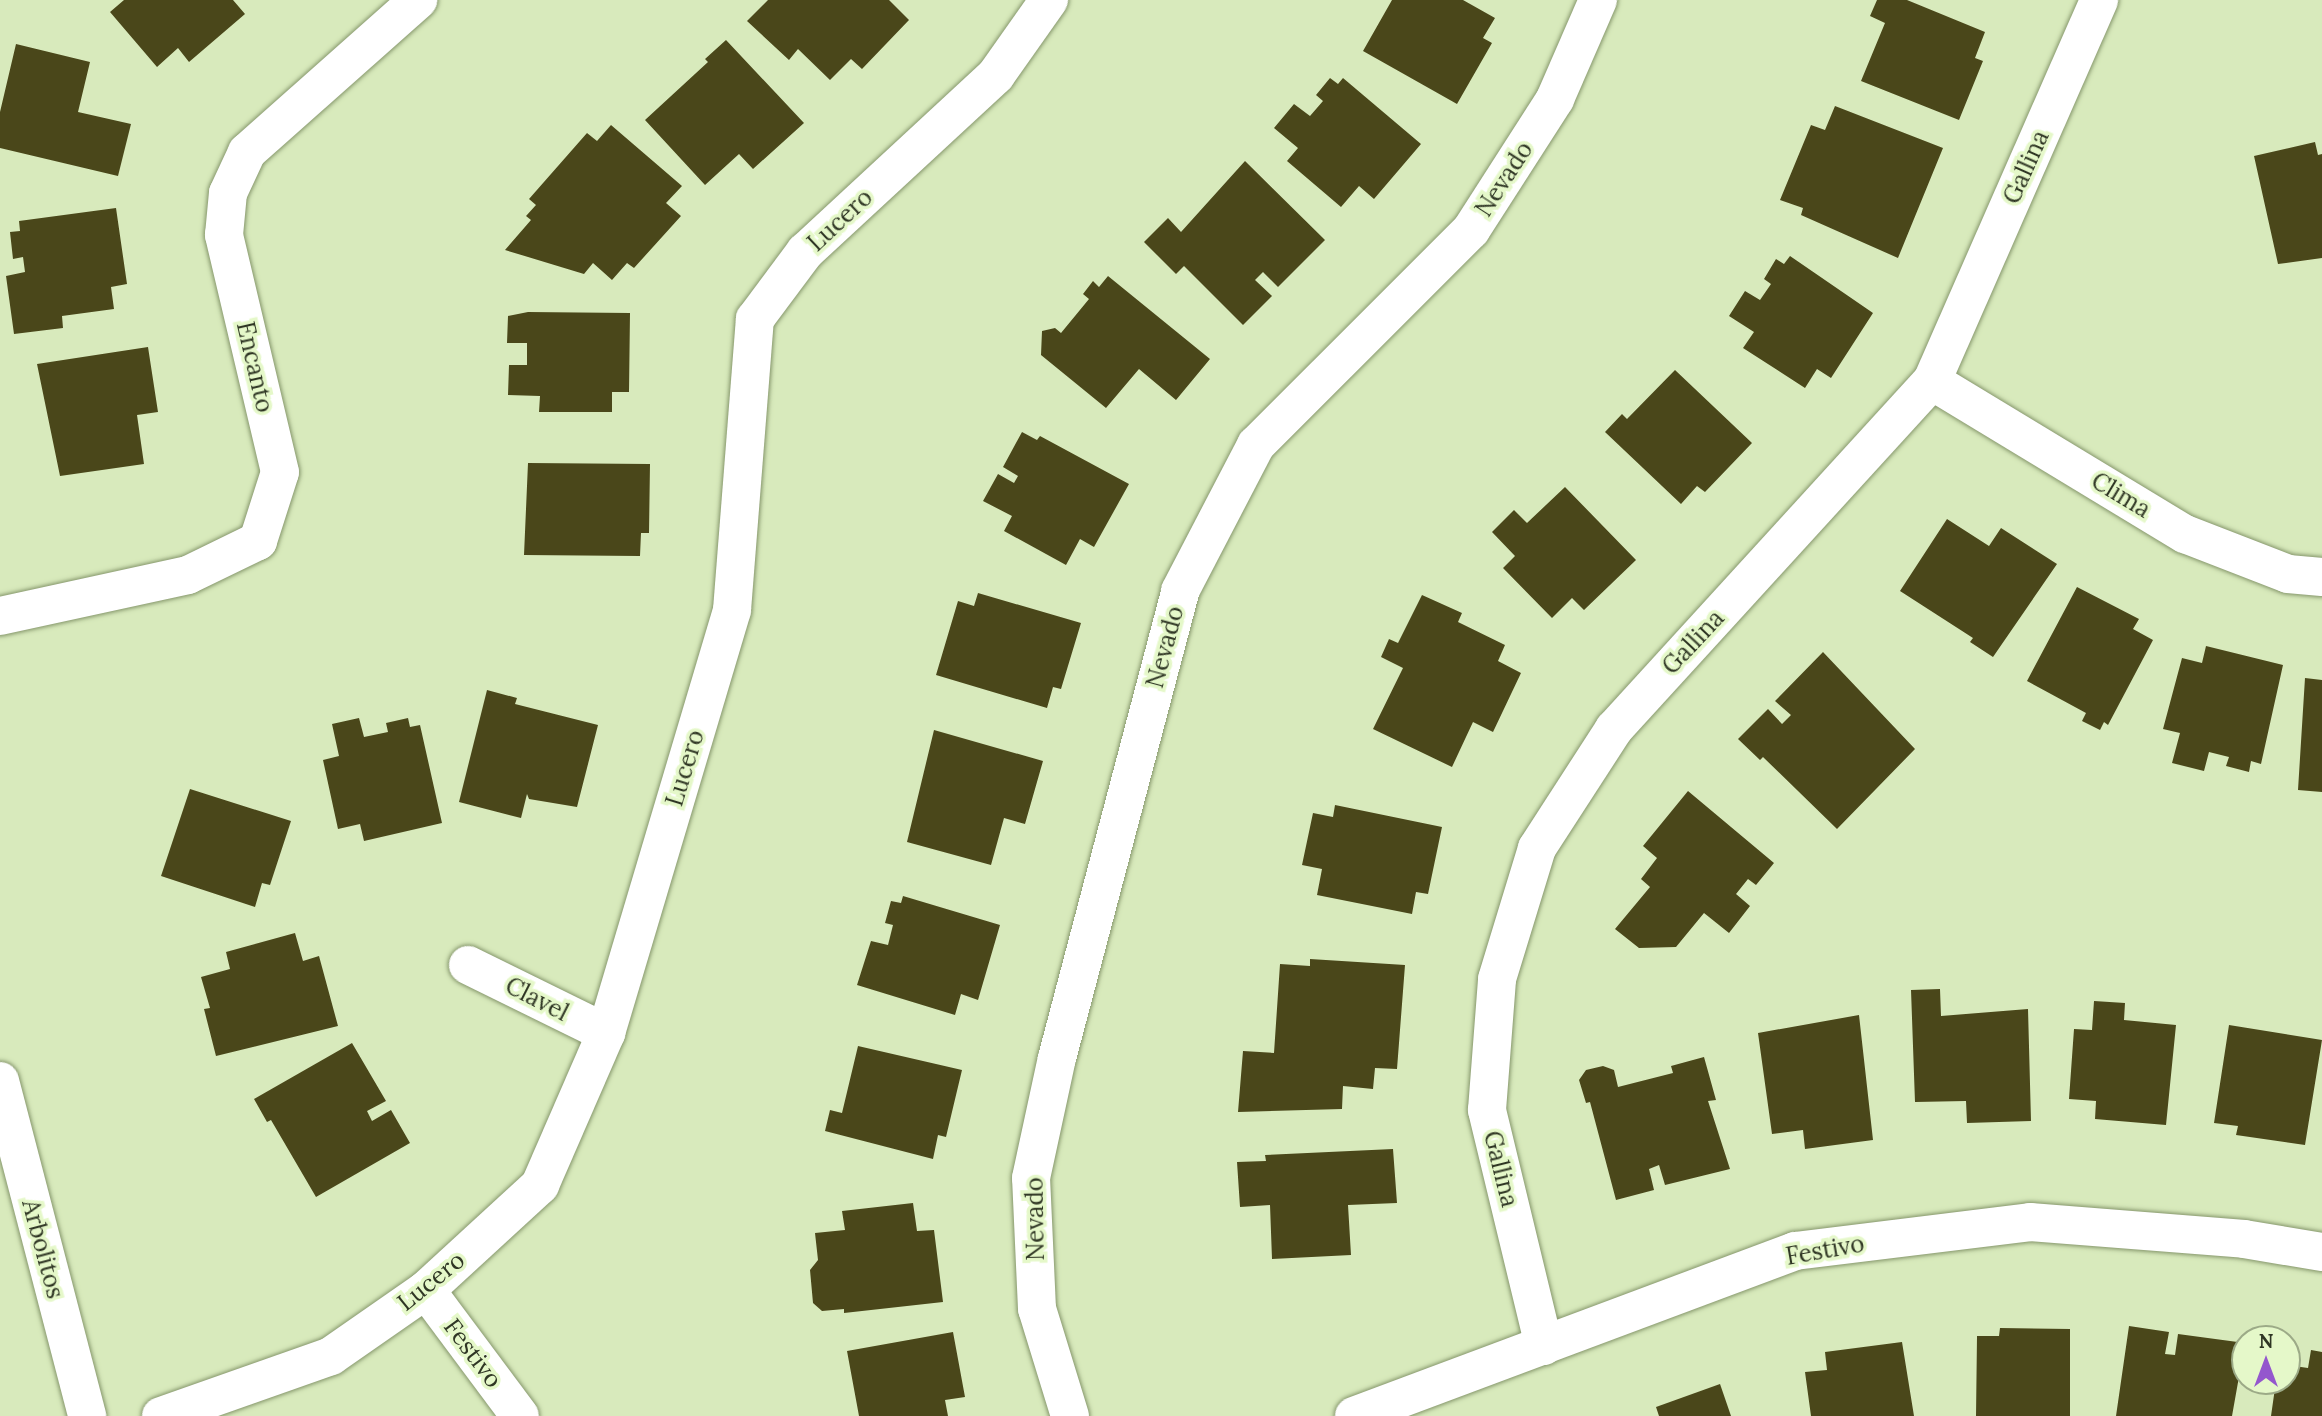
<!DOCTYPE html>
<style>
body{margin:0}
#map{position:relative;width:2322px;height:1416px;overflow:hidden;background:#d8eabc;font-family:Lora,serif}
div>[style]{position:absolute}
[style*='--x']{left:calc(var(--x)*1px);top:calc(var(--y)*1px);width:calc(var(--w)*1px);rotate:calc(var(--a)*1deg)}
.building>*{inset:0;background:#4a471a}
.roads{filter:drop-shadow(0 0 2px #86976c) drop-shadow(0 0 2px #86976c)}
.minor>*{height:38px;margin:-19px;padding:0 19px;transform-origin:19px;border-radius:19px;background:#fff}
.tertiary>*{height:38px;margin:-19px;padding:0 19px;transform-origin:19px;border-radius:19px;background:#fff}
span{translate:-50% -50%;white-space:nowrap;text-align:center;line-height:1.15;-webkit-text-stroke:7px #e5f8c9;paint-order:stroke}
.street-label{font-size:24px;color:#2f3624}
.north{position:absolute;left:2231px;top:1325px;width:70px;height:70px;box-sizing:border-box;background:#e5f8c9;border:2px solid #9caa87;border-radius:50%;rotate:0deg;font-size:19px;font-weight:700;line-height:28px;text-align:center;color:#2f3624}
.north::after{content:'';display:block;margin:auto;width:24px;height:32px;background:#9457cd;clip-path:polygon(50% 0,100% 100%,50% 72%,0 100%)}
</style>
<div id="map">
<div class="building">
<div style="clip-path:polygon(124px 0,233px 0,245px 14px,189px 62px,178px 48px,157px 67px,110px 12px)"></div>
<div style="clip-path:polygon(768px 0,889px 0,909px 20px,862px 69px,851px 59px,830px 80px,798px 49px,789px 60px,747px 21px)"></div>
<div style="clip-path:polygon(1392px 0,1463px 0,1495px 18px,1483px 38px,1492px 43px,1457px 104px,1363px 51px)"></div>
<div style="clip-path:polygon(1877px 0,1907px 0,1985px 32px,1975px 58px,1983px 61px,1959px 120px,1861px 81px,1885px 23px,1870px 16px)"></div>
<div style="clip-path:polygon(726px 40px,804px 123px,753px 169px,739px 154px,705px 185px,645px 120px,708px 62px,705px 59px)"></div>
<div style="clip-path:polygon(16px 44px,90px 62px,78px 112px,131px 124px,118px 176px,0 148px,0 112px)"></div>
<div style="clip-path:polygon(1330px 78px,1338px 84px,1343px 78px,1421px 144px,1374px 199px,1359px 186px,1341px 207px,1287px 161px,1298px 148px,1274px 128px,1294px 104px,1310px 116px,1323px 101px,1316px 95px)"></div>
<div style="clip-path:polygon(1835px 106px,1943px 148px,1898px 258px,1801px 215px,1803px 208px,1780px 200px,1811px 125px,1825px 130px)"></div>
<div style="clip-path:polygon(611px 125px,682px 186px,666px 203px,681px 216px,634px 268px,627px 263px,612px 280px,593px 263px,584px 274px,505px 250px,531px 220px,526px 216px,536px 205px,529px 199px,587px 133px,597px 141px)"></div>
<div style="clip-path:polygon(2315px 142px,2318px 155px,2322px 154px,2322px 258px,2278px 264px,2254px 156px)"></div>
<div style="clip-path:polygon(1245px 161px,1325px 240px,1278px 287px,1263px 272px,1255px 280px,1272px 296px,1243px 325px,1184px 266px,1176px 274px,1144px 242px,1168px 218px,1181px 232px)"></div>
<div style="clip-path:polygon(116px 208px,127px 284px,111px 287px,114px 309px,62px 316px,63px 328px,14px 334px,6px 276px,25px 272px,23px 257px,13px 259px,10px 232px,20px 231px,19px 221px)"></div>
<div style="clip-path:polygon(1790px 256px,1873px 313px,1831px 378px,1817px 369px,1805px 388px,1743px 348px,1754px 332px,1729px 316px,1745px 291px,1760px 300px,1771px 284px,1764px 279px,1776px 259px,1784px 264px)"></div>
<div style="clip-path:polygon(1108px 276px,1210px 359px,1176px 400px,1139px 369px,1106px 408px,1041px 355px,1042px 331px,1055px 328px,1061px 333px,1089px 299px,1083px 294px,1093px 281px,1099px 287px)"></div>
<div style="clip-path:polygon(528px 312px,630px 313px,629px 392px,612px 392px,612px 412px,539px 412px,540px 396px,508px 395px,509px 365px,527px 365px,527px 343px,507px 343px,508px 316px)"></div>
<div style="clip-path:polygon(148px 347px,158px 412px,137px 415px,144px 464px,60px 476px,37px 364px)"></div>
<div style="clip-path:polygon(1675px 370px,1752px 443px,1705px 492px,1697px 486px,1681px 504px,1605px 432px,1622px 414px,1627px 419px)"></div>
<div style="clip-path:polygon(1022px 432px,1037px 440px,1040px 436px,1129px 484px,1094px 547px,1080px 539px,1066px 565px,1004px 531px,1012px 516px,983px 501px,998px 474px,1014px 483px,1018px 476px,1003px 467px)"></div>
<div style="clip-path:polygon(528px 463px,650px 464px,649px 533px,641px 533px,640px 556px,524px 555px)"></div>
<div style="clip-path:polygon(1565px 487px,1636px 560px,1584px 610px,1572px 598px,1552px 618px,1503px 568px,1515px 556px,1492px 532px,1514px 510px,1527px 523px)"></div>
<div style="clip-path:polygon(1947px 519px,1989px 546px,2001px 528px,2057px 564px,1993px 657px,1970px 642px,1973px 638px,1900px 591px)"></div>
<div style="clip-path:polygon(2077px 587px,2139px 619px,2133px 629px,2153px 640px,2108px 725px,2104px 722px,2100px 730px,2082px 721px,2086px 713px,2027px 681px)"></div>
<div style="clip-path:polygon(978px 593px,1081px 623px,1061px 689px,1053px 687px,1047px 708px,936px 675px,958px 601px,974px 606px)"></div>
<div style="clip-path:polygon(1422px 595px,1462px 613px,1458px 622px,1505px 645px,1498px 661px,1521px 673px,1493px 732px,1473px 722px,1452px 767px,1373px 729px,1403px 668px,1381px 657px,1389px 639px,1398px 643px)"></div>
<div style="clip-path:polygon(2206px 646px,2283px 665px,2261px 764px,2251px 761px,2249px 772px,2226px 766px,2229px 757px,2209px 752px,2204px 771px,2172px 763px,2180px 733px,2163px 729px,2182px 658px,2202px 663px)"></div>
<div style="clip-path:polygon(1823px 652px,1915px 749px,1837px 829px,1763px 757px,1760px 760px,1738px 739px,1768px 709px,1782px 724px,1791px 715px,1775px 701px)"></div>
<div style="clip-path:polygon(2305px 678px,2322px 680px,2322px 792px,2298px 790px)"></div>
<div style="clip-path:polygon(487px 690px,517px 698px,515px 704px,598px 725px,577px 807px,529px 799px,527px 794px,521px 818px,459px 802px)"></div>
<div style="clip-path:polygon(359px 718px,364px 737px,388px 732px,386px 723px,408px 718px,410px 727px,420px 725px,442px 823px,364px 841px,360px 824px,338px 829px,323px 760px,339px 756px,332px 724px)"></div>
<div style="clip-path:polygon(934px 730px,1043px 761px,1025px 824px,1004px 818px,991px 865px,907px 842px)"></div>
<div style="clip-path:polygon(190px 789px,291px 821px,270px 885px,262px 883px,255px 907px,161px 876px)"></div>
<div style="clip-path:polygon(1688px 791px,1774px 863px,1756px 885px,1748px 879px,1736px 894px,1750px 906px,1729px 933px,1704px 913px,1676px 947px,1639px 948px,1615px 929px,1650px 887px,1641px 879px,1657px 858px,1643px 846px)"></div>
<div style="clip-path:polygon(1335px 805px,1442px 827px,1428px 894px,1416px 892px,1412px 914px,1317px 895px,1322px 869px,1302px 865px,1313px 813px,1333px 817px)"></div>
<div style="clip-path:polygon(903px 896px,1000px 925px,978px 1000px,961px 994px,955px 1015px,857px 985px,871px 941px,888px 945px,893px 925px,885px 923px,891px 901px,901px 903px)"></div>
<div style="clip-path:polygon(295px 933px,303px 961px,319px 956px,338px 1026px,216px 1056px,204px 1009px,210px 1008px,201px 977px,230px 969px,226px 952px)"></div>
<div style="clip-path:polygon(1310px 959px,1405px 965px,1397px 1069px,1375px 1068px,1373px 1089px,1343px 1086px,1342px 1109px,1238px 1112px,1243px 1051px,1274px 1053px,1280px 964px,1310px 966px)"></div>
<div style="clip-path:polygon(1940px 989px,1941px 1016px,2028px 1009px,2031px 1121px,1967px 1123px,1966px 1101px,1915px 1102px,1911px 990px)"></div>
<div style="clip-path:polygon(2094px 1001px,2125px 1003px,2124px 1020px,2176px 1025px,2166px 1125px,2095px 1119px,2096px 1101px,2069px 1099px,2074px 1029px,2092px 1030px)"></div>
<div style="clip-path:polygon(1859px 1015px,1873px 1140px,1805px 1149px,1803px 1130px,1772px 1134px,1758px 1033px)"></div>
<div style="clip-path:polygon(2229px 1025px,2322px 1040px,2305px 1145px,2236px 1135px,2238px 1126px,2214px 1123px)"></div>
<div style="clip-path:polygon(352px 1043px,386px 1101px,367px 1111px,372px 1121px,391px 1110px,410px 1143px,316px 1197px,271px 1120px,267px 1122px,254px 1099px)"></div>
<div style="clip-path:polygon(858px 1046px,962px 1070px,946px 1137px,938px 1135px,933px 1159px,825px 1131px,830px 1110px,842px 1113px)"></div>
<div style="clip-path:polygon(1704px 1057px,1716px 1100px,1708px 1101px,1730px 1169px,1665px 1185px,1659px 1165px,1649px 1169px,1654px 1190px,1616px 1200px,1590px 1102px,1586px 1103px,1579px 1080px,1586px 1070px,1603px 1066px,1614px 1070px,1618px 1087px,1673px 1073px,1671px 1066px)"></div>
<div style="clip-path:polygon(1393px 1149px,1397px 1203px,1348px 1205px,1351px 1255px,1272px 1259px,1270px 1205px,1240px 1207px,1237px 1162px,1266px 1161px,1265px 1155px)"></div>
<div style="clip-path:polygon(913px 1203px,917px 1231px,934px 1230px,943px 1302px,844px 1313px,844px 1309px,822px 1311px,813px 1303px,810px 1270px,818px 1260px,815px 1233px,845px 1230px,842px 1211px)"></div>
<div style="clip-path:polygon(2129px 1326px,2169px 1332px,2165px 1354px,2175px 1355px,2178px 1334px,2245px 1343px,2232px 1416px,2116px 1416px)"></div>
<div style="clip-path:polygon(2000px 1328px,2070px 1329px,2070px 1416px,1976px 1416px,1977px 1336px,1999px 1336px)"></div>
<div style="clip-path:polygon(953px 1332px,965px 1397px,945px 1400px,948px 1416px,859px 1416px,847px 1351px)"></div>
<div style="clip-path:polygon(1902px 1342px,1914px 1416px,1811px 1416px,1805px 1372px,1827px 1370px,1825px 1352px)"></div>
<div style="clip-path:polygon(2311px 1350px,2322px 1352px,2322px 1416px,2271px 1416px,2276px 1381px,2287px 1381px,2287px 1365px,2308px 1368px)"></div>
<div style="clip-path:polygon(1720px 1384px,1731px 1416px,1659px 1416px,1656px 1407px)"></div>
</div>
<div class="roads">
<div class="minor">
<div style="--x:1932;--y:381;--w:296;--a:31.2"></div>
<div style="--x:2185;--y:534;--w:110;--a:21.2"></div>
<div style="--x:2288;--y:574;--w:34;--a:5"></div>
<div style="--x:0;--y:616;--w:192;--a:-12.3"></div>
<div style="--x:188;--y:575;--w:78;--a:-25.9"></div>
<div style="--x:258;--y:541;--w:72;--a:-72.3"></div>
<div style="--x:280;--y:472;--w:244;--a:-103.3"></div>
<div style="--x:224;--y:235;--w:42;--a:-84.6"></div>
<div style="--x:228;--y:193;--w:45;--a:-65.1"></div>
<div style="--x:247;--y:152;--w:229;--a:-41.6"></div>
<div style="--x:468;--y:965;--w:154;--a:26.2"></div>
<div style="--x:426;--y:1290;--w:157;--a:53.3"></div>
<div style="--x:1544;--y:1346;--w:243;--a:-103.6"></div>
<div style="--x:1487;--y:1110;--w:131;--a:-85.6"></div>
<div style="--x:1497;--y:979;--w:137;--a:-73"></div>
<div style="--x:1537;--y:848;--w:142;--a:-57.1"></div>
<div style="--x:1614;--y:729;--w:471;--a:-47.6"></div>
<div style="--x:1932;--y:381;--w:416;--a:-66.3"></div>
<div style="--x:161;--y:1416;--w:180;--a:-19.4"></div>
<div style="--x:331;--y:1356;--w:116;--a:-34.8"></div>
<div style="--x:426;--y:1290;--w:155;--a:-42.6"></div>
<div style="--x:540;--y:1185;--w:166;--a:-66.5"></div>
<div style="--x:606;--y:1033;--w:441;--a:-73.4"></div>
<div style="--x:732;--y:610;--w:292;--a:-85.5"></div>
<div style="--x:755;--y:319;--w:84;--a:-53.3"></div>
<div style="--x:805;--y:252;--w:260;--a:-42.8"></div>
<div style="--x:996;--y:75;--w:92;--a:-54.8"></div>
<div style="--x:1070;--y:1416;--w:112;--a:-107.1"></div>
<div style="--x:1037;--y:1309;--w:131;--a:-92.6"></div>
<div style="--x:1031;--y:1178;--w:123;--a:-77.8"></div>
<div style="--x:1057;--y:1058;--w:483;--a:-75.2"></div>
<div style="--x:1180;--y:591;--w:165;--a:-62.5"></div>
<div style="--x:1256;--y:445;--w:304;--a:-45"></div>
<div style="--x:1471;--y:230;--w:156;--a:-57.3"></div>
<div style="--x:1555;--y:99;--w:108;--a:-66.5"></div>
<div style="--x:1354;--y:1416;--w:471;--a:-20.5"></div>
<div style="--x:1795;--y:1251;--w:237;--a:-7"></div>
<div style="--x:2030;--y:1222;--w:215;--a:4.5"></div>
<div style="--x:2244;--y:1239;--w:79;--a:9.5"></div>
</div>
<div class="tertiary">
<div style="--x:0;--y:1081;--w:346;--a:75.4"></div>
</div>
</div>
<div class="street-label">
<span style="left:2026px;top:167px;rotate:-66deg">Gallina</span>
<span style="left:1504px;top:179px;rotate:-57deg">Nevado</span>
<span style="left:840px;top:220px;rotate:-43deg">Lucero</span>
<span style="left:255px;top:367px;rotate:77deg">Encanto</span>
<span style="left:2121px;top:495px;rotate:31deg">Clima</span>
<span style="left:1693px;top:642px;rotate:-47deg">Gallina</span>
<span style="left:1165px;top:647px;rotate:-75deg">Nevado</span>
<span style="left:685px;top:768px;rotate:-73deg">Lucero</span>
<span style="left:537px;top:999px;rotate:27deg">Clavel</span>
<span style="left:1501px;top:1169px;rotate:76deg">Gallina</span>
<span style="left:1035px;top:1219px;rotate:-91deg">Nevado</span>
<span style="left:43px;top:1249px;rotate:75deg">Arbolitos</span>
<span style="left:1825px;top:1250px;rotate:-10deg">Festivo</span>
<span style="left:431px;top:1281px;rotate:-39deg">Lucero</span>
<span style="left:473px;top:1353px;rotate:53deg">Festivo</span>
</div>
<div class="north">N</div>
</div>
